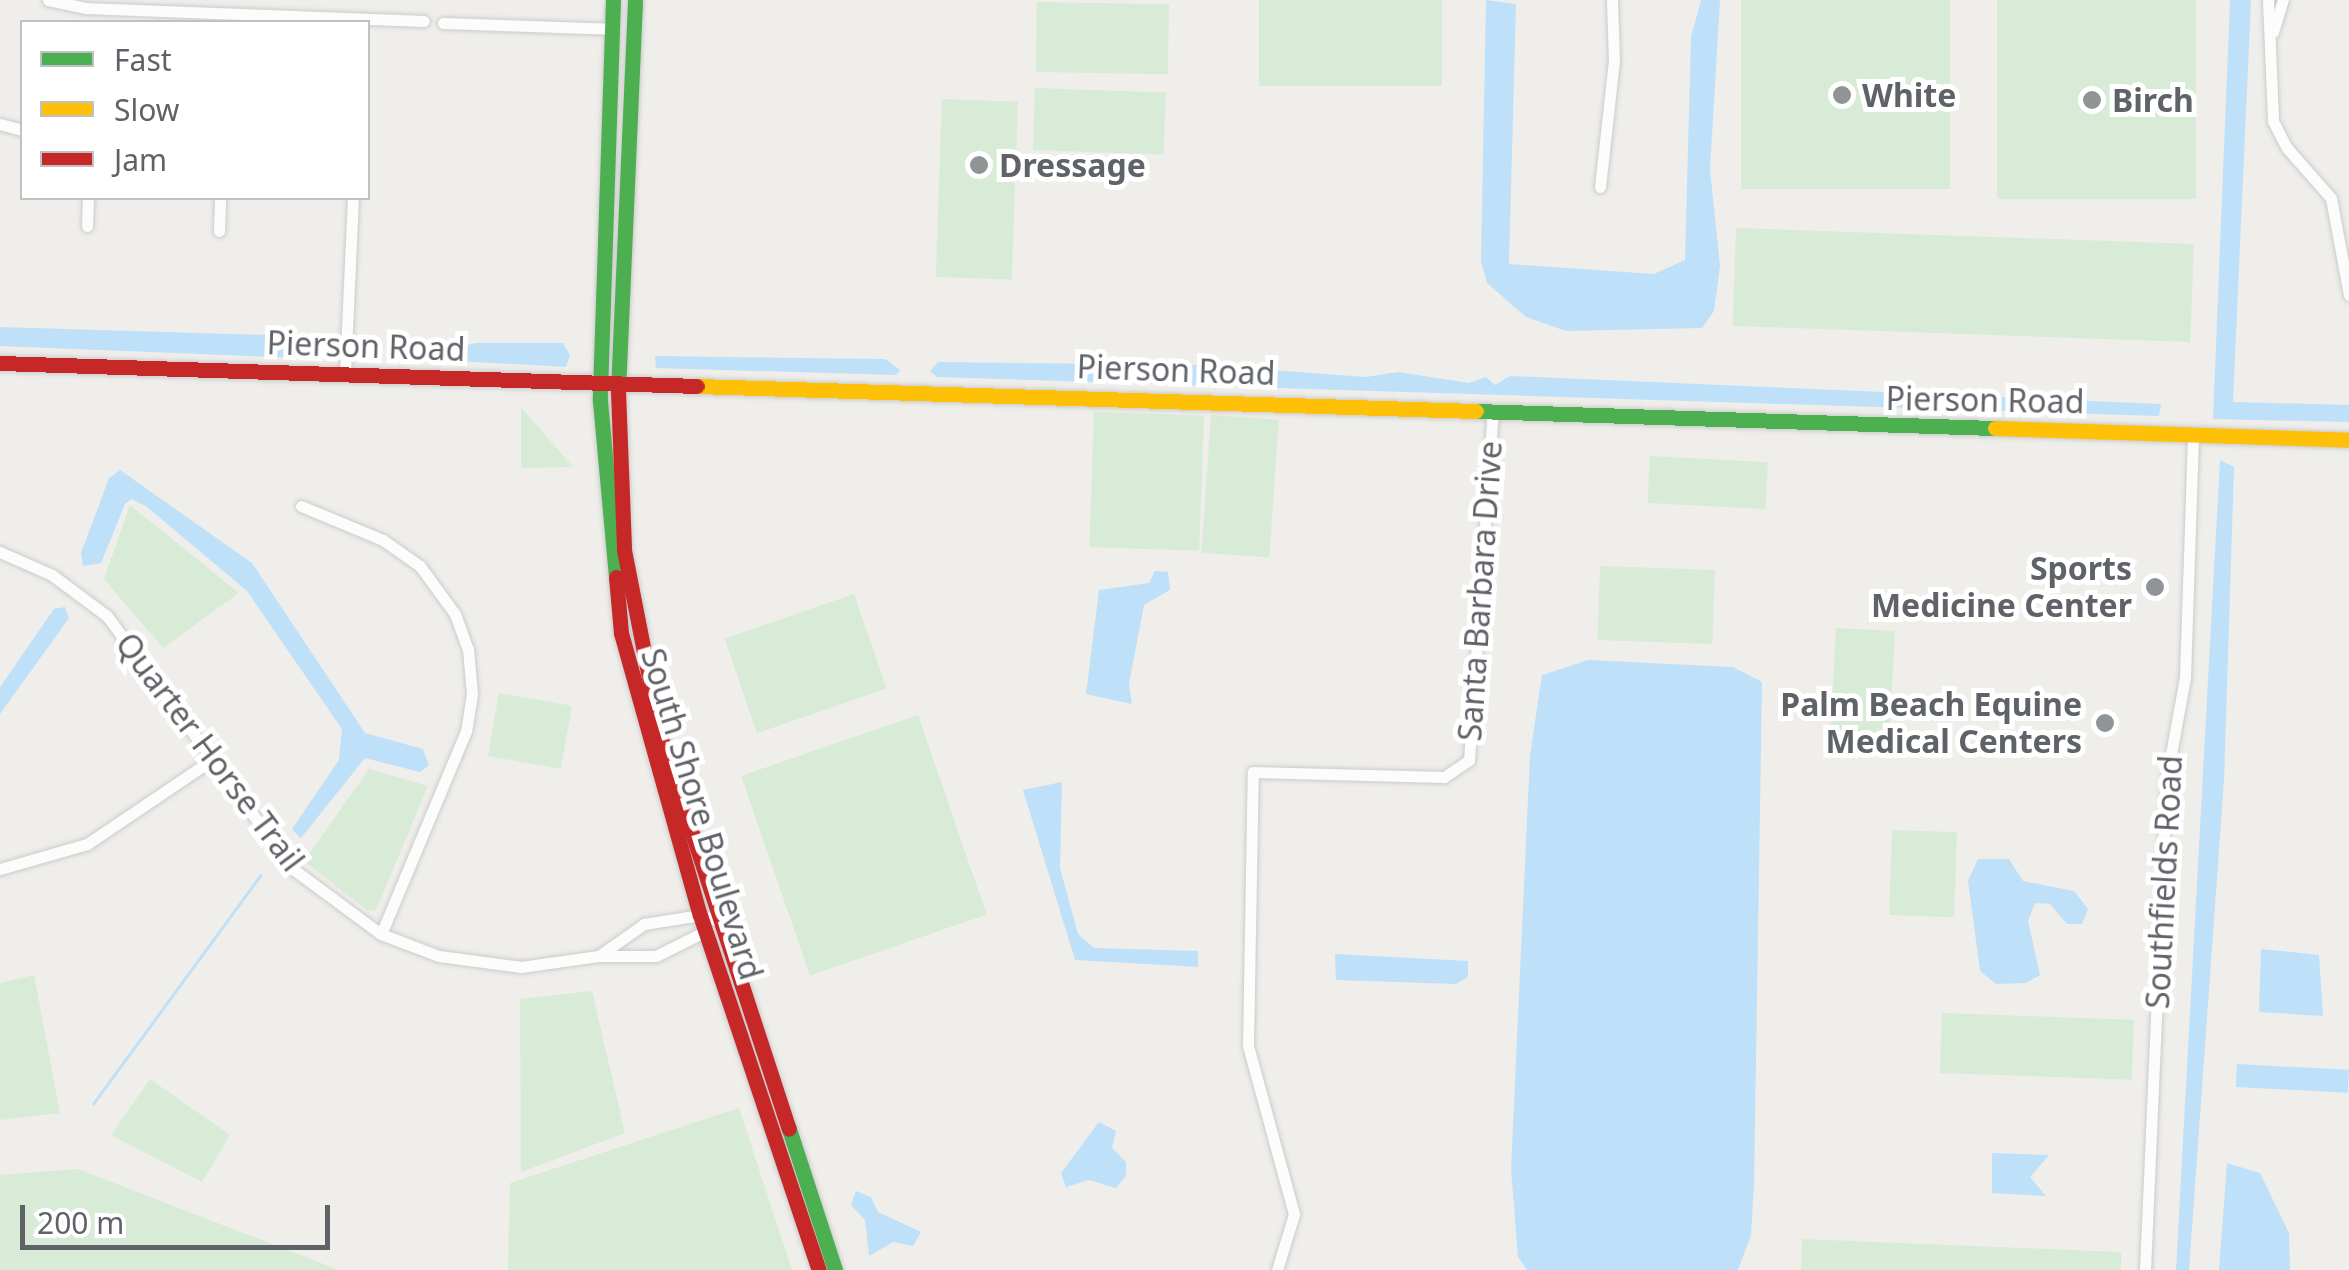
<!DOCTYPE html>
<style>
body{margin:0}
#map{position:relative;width:2349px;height:1270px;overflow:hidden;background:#efeeea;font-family:"Noto Sans",sans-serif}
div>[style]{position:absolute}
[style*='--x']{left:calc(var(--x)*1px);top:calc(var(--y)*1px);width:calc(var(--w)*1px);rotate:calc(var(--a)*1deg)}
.green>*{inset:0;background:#d8ebd6;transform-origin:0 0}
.water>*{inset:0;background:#bfe0f9;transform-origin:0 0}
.stream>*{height:2.5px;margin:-1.25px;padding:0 1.25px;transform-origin:1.25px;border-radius:1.25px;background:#bfe0f9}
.roads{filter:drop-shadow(0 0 2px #cbcccc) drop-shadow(0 0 2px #cbcccc)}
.street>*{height:11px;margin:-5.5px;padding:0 5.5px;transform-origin:5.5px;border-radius:5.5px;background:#fdfcfc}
.fast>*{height:15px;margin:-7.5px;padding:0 7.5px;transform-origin:7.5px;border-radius:7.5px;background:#4caf50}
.slow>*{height:15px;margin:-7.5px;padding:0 7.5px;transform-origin:7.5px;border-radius:7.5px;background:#ffc107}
.jam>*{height:15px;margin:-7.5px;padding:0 7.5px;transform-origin:7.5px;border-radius:7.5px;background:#c62828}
.dots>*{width:28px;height:28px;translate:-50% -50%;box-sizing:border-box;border:5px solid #fff;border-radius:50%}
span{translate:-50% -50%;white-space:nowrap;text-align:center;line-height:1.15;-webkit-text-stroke:10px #fff;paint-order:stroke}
.poi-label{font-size:32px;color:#5f6368;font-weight:700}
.left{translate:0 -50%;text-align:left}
.right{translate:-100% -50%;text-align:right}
.street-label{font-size:32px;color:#5f6368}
.legend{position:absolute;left:20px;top:20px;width:350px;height:180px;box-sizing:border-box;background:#fff;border:2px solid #bfc1c3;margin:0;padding:12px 18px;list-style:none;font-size:30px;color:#5f6368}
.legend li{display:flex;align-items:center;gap:20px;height:50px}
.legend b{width:50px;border:2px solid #bfc1c3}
.scale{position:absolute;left:20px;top:1205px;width:310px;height:45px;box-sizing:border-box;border:5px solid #5f6368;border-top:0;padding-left:12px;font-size:30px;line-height:35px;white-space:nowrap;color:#5f6368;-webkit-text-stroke:8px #fff;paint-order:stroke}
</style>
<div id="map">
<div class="green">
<div style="left:1259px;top:0;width:183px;height:86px"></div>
<div style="left:1741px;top:0;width:209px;height:189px"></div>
<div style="left:1997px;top:0;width:199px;height:199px"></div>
<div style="left:1037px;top:2px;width:132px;height:70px;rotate:1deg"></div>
<div style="left:1035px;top:88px;width:131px;height:62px;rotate:2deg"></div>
<div style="left:942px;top:99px;width:76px;height:178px;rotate:2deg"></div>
<div style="left:1736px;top:228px;width:458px;height:98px;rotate:2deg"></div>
<div style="clip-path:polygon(521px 407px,573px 467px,521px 468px)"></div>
<div style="left:1094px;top:412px;width:110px;height:135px;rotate:2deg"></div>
<div style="left:1211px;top:415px;width:68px;height:138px;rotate:4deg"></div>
<div style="left:1650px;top:456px;width:118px;height:47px;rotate:3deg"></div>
<div style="clip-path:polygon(130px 505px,239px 593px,163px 648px,104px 579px)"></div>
<div style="left:1600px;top:566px;width:115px;height:74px;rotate:2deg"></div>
<div style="left:854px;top:594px;width:100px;height:137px;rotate:71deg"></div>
<div style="left:1836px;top:628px;width:59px;height:118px;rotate:3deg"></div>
<div style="left:499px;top:693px;width:74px;height:64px;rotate:10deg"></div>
<div style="left:918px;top:715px;width:211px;height:187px;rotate:71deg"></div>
<div style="clip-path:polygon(369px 769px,428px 786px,376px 910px,368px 911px,304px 861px)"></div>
<div style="left:1892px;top:830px;width:65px;height:85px;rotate:2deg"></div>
<div style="clip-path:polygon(34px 975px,60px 1113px,0 1120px,0 983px)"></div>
<div style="clip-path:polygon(592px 991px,625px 1133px,521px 1172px,520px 999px)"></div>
<div style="left:1942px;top:1013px;width:192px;height:60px;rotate:2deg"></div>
<div style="clip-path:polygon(150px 1079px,230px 1135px,202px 1182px,111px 1135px)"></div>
<div style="clip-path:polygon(739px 1108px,792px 1270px,508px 1270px,510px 1183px)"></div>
<div style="clip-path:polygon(77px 1169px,78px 1169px,339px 1270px,0 1270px,0 1175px)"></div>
<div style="clip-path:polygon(1802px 1239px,2121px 1252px,2121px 1270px,1801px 1270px)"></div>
</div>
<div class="water">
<div style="clip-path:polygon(1486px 0,1516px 4px,1509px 264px,1654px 274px,1685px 260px,1691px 37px,1701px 0,1720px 0,1710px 169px,1720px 266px,1714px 311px,1702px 328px,1566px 331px,1526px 317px,1487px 283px,1481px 261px)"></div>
<div style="clip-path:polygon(2230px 0,2251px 0,2233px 402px,2349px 405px,2349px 422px,2213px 419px)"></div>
<div style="clip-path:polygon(0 327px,301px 336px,334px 350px,326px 359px,0 346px)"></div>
<div style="clip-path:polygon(476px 343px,563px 343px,570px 355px,566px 367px,457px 361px,459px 347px)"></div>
<div style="clip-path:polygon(655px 356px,885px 359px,900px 370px,896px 375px,656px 368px)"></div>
<div style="clip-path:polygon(938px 362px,1203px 365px,1366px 377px,1398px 372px,1469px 383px,1486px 377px,1495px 385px,1510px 376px,2161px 404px,2159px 416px,937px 377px,930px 371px)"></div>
<div style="clip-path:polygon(2220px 460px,2234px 467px,2224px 780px,2189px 1270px,2176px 1270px)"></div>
<div style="clip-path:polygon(120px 470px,252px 563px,365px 733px,423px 749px,429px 765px,420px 772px,365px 758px,301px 838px,292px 829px,339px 760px,342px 729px,247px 591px,147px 507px,132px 499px,125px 504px,101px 563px,83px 566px,81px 553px,109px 478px)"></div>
<div style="clip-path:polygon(1155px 571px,1168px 572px,1170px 590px,1144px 605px,1129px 684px,1132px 704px,1086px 694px,1099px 590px,1149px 583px)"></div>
<div style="clip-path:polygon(65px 607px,69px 618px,0 714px,0 687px,54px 609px)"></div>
<div style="clip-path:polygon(1588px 660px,1733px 667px,1762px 682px,1754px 1184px,1751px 1235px,1738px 1270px,1527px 1270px,1518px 1257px,1511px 1169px,1530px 756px,1542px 675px)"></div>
<div style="clip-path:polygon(1062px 782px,1060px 868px,1078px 934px,1094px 948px,1198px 951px,1198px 967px,1075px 960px,1023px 790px)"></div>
<div style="clip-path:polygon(1978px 859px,2009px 859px,2023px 881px,2074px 891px,2088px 909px,2082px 924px,2067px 924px,2050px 904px,2035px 903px,2028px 921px,2040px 975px,2026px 983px,1996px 984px,1980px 971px,1968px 881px)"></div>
<div style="clip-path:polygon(2261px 949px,2319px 955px,2323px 1016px,2259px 1012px)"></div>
<div style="clip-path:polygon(1335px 954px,1468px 961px,1468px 977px,1456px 984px,1336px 980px)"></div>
<div style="left:2237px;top:1064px;width:112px;height:23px;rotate:3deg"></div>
<div style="clip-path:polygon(1099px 1122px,1116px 1131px,1112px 1148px,1126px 1162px,1126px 1176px,1116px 1188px,1089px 1180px,1066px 1187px,1061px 1173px)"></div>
<div style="clip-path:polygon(1992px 1153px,2049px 1155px,2030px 1177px,2046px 1196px,1992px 1193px)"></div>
<div style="clip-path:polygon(2227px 1163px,2260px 1173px,2289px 1233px,2290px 1270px,2219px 1270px)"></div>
<div style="clip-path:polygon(856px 1191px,871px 1197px,878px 1212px,921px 1232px,913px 1246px,893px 1242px,869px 1256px,865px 1220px,851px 1205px)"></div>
</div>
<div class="stream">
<div style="--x:93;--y:1104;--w:283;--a:-53.8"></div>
</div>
<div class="roads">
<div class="street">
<div style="--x:48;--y:0;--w:38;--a:12"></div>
<div style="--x:85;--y:8;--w:339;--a:2.2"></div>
<div style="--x:2268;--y:0;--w:121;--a:87.6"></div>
<div style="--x:2273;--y:121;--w:30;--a:63"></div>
<div style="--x:2287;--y:148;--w:67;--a:48.7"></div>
<div style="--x:2331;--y:198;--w:99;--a:79.5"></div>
<div style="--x:443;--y:23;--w:168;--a:2"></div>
<div style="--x:2273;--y:32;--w:34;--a:-73"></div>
<div style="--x:0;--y:124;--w:23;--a:15"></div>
<div style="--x:1600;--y:187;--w:127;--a:-83.7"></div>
<div style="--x:1614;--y:61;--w:61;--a:-91.9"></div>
<div style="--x:87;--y:226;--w:28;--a:-88"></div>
<div style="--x:219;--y:231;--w:33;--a:-88"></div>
<div style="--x:345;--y:373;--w:175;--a:-87.4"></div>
<div style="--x:301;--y:506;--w:89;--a:22.5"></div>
<div style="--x:383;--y:540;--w:45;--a:35.1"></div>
<div style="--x:420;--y:566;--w:59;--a:53.9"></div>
<div style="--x:455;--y:614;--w:37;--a:70"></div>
<div style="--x:468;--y:649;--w:45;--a:84.9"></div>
<div style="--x:472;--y:694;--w:37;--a:99"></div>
<div style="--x:466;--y:731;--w:220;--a:112.7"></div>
<div style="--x:0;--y:552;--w:57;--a:23.9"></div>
<div style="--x:52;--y:575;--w:69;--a:36.7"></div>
<div style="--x:107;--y:616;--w:314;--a:53.7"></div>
<div style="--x:293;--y:869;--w:109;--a:36.5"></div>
<div style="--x:381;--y:934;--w:62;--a:20.8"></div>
<div style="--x:439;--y:956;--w:83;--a:7.6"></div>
<div style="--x:521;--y:967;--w:78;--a:-8.1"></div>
<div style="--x:598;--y:956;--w:58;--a:0"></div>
<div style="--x:656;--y:956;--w:58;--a:-26.6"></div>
<div style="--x:0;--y:869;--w:91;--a:-16"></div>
<div style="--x:87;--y:844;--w:152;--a:-34"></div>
<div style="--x:600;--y:955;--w:54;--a:-35.2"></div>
<div style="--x:644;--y:924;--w:57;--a:-9.1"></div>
<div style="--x:700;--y:915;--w:21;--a:17"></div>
<div style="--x:1277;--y:1270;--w:59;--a:-73.1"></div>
<div style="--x:1294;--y:1214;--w:174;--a:-105.3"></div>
<div style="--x:1248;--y:1046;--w:274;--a:-89"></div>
<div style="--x:1253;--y:772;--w:191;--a:1.5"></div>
<div style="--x:1444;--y:777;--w:30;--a:-34"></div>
<div style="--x:1469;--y:760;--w:349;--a:-86.1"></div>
<div style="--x:2145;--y:1270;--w:488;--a:-87.5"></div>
<div style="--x:2166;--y:782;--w:107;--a:-79.7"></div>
<div style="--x:2185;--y:677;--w:241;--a:-88.1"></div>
</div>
<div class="fast">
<div style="--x:613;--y:0;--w:401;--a:91.9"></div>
<div style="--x:600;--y:401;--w:177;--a:84.8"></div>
<div style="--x:618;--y:391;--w:391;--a:-87.5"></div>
<div style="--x:1476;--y:411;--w:519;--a:1.88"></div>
<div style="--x:789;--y:1129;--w:148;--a:71.9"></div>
</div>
<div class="slow">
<div style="--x:697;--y:386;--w:779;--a:1.84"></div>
<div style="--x:1995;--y:428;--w:354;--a:1.9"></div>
</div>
<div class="jam">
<div style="--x:0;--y:363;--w:697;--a:1.89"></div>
<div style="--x:618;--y:391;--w:159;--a:87.8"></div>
<div style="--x:624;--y:550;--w:192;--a:78.9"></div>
<div style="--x:661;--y:738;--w:411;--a:71.9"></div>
<div style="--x:616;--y:577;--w:56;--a:84.9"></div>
<div style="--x:621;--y:633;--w:293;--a:74.4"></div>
<div style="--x:700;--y:915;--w:374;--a:71.5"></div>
</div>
</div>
<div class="dots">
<div style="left:1842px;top:95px;background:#919496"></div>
<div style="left:2092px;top:100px;background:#919496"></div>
<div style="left:979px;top:165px;background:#919496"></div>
<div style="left:2155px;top:587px;background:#919496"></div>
<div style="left:2105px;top:723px;background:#919496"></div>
</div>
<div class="poi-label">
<span class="left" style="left:1862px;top:95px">White</span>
<span class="left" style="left:2112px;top:100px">Birch</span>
<span class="left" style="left:999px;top:165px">Dressage</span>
<span class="right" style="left:2132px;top:587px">Sports<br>Medicine Center</span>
<span class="right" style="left:2082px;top:723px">Palm Beach Equine<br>Medical Centers</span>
</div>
<div class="street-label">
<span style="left:366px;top:346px;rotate:2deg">Pierson Road</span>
<span style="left:1176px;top:370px;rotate:2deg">Pierson Road</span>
<span style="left:1985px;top:400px;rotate:1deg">Pierson Road</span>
<span style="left:1480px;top:591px;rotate:-86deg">Santa Barbara Drive</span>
<span style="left:210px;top:752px;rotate:53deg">Quarter Horse Trail</span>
<span style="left:702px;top:814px;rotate:73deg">South Shore Boulevard</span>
<span style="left:2164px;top:882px;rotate:-87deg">Southfields Road</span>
</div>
<ul class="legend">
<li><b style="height:12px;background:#4caf50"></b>Fast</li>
<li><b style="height:12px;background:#ffc107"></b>Slow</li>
<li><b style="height:12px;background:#c62828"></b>Jam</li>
</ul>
<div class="scale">200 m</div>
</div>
